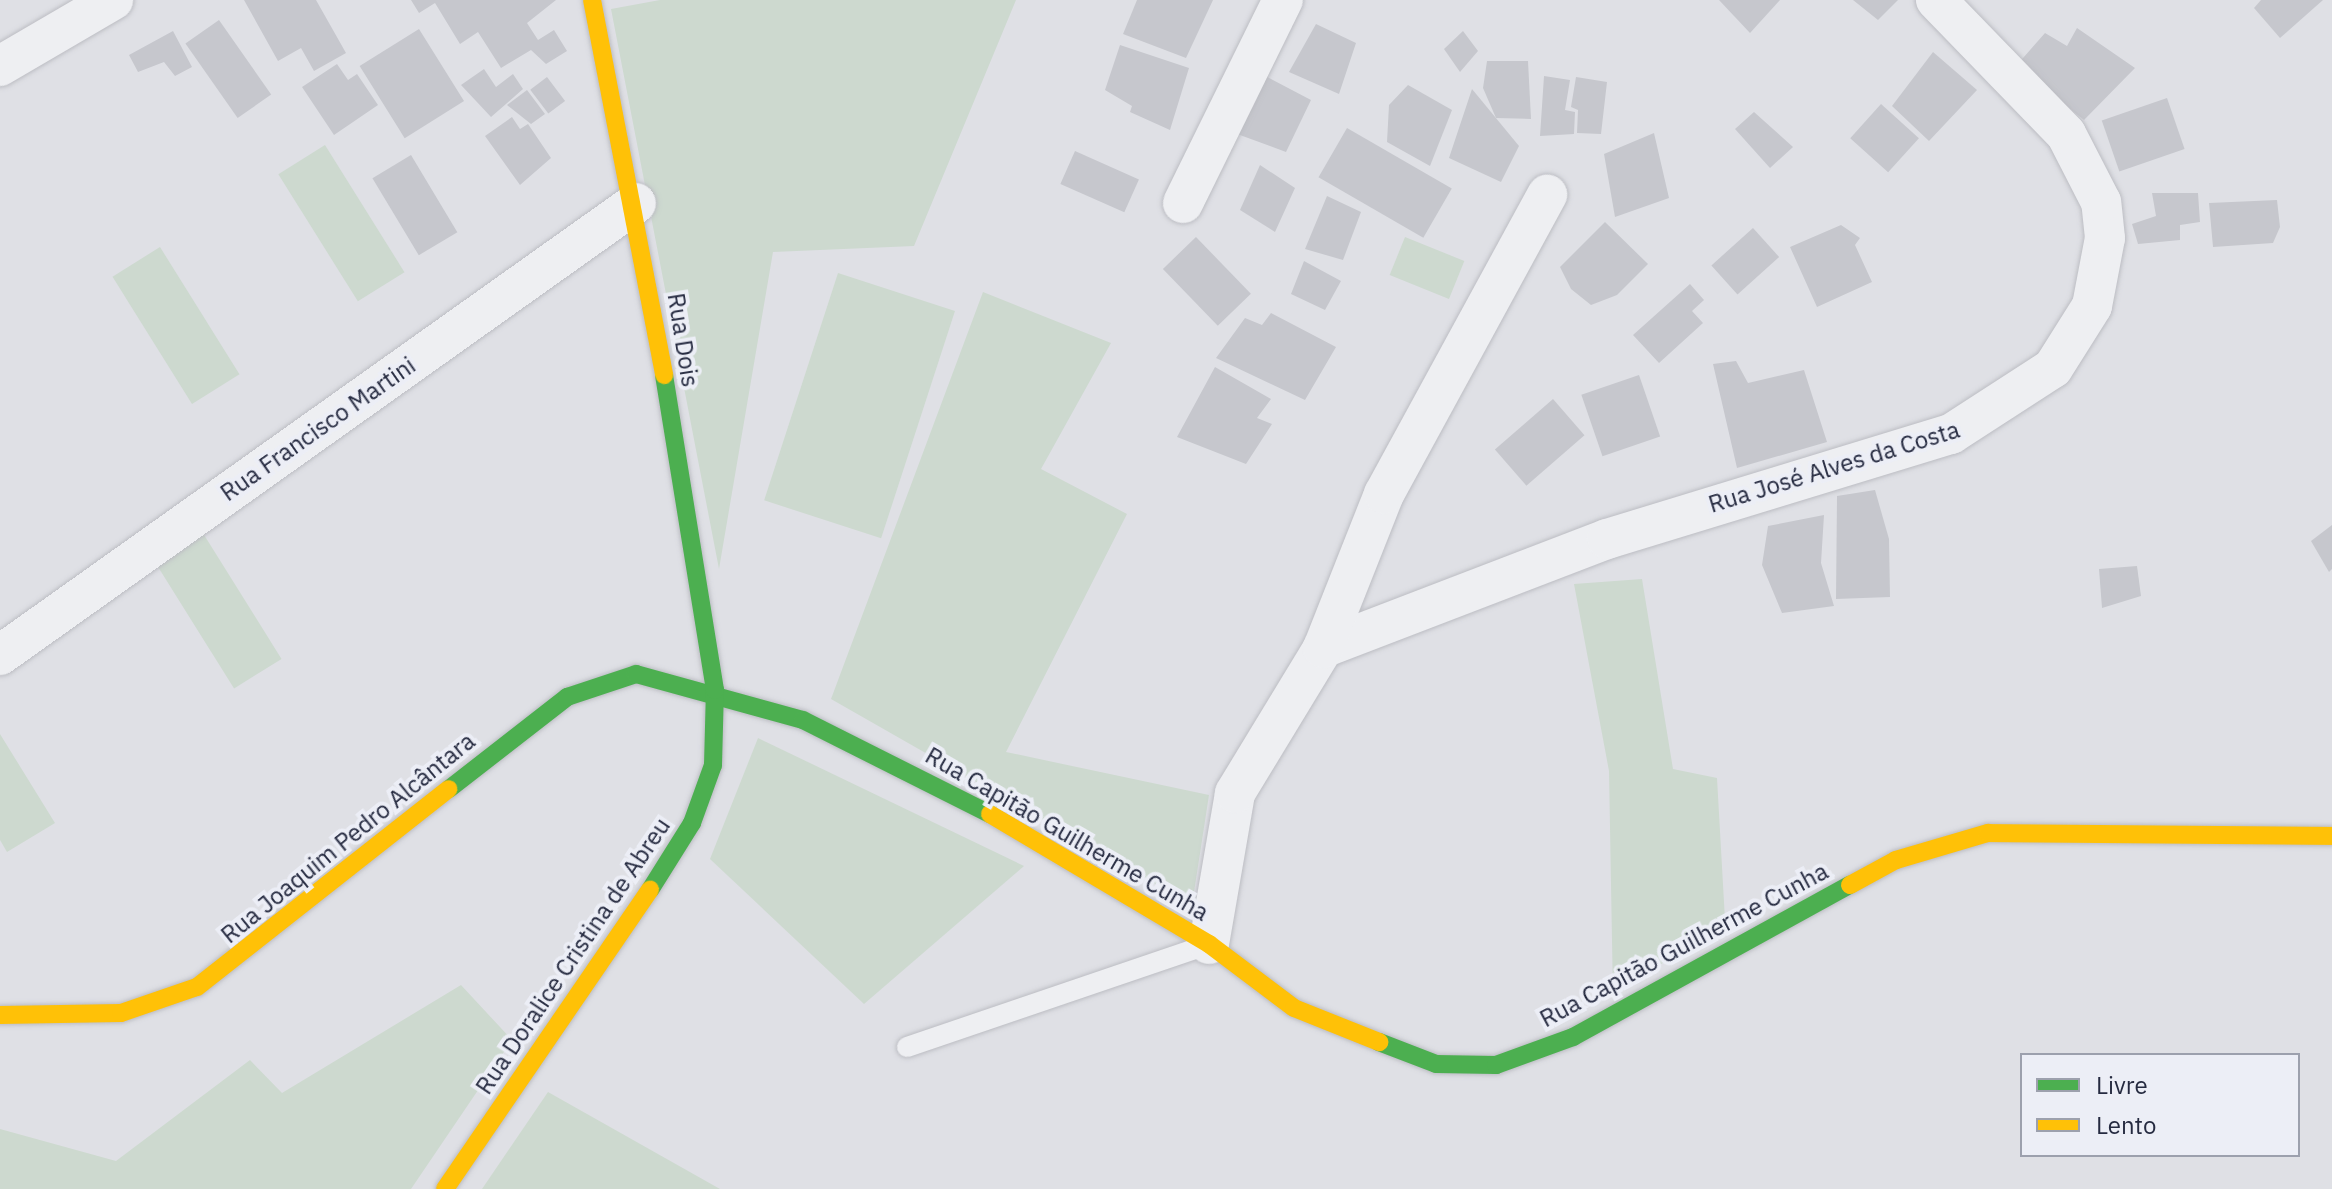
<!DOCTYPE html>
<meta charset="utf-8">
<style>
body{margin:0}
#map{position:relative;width:2332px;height:1189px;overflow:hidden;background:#dfe0e5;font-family:"IBM Plex Sans",sans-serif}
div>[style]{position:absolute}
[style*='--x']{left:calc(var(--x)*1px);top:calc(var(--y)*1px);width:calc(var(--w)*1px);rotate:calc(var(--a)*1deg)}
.green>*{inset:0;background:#cdd9cf;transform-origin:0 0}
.building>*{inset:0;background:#c6c7cd;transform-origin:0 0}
.roads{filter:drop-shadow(0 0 2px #bcbdc3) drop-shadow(0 0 2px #bcbdc3)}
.lane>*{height:20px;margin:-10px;padding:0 10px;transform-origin:10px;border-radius:10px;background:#eeeff2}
.street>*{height:40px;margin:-20px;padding:0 20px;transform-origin:20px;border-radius:20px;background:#eeeff2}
.fast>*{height:18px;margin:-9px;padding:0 9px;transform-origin:9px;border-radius:9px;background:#4caf50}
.slow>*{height:18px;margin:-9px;padding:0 9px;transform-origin:9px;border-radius:9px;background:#ffc107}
span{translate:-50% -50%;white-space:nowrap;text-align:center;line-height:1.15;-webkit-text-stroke:8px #eceef6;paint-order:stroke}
.street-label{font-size:24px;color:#252a40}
.legend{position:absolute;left:2020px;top:1053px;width:280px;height:104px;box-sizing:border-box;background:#eceef6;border:2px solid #9ca0ad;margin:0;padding:10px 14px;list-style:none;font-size:24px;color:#252a40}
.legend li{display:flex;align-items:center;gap:16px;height:40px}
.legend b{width:40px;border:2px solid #9ca0ad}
</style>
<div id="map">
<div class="green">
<div style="clip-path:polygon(660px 0,1016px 0,914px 246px,773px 252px,719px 569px,611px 9px)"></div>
<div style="left:325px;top:145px;width:150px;height:55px;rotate:58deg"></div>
<div style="left:1405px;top:237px;width:64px;height:41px;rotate:22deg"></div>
<div style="left:160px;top:247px;width:150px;height:56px;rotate:58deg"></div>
<div style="left:838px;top:273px;width:123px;height:239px;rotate:18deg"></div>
<div style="clip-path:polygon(983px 292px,1111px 343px,1041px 469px,1127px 514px,1006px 752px,1209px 795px,1192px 905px,831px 699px)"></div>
<div style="left:201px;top:530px;width:152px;height:56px;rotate:58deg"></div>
<div style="clip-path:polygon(1642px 579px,1673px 769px,1717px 778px,1725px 920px,1613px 997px,1609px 771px,1574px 584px)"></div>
<div style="clip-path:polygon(0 734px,55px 823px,7px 852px,0 840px)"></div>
<div style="clip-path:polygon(758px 738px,1024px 866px,864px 1004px,710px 859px)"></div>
<div style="clip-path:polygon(461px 985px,512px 1040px,411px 1189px,0 1189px,0 1129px,116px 1161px,250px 1060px,282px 1093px)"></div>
<div style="clip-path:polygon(548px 1092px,720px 1189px,482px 1189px)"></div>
</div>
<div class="building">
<div style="clip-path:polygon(244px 0,316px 0,346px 53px,314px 71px,301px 48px,278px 61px)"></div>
<div style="clip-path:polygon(411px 0,556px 0,527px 23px,538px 40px,554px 30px,567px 51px,546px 64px,531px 50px,501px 68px,478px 32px,460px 44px,435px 3px,419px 13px)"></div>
<div style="clip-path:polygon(1137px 0,1213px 0,1186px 58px,1123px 34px)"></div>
<div style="clip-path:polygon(1719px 0,1780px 0,1750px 33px)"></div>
<div style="clip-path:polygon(1853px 0,1898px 0,1878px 20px)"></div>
<div style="clip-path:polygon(2261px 0,2323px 0,2280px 38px,2254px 8px)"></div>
<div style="left:219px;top:20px;width:91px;height:41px;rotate:55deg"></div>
<div style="clip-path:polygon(1316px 24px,1356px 43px,1339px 94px,1289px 72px)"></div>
<div style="clip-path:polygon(2077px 28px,2135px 68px,2084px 120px,2016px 66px,2045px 33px,2067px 46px)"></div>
<div style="left:419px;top:29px;width:85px;height:70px;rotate:58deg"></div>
<div style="clip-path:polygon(173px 31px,192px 67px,175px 76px,164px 62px,138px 72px,129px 55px)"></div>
<div style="clip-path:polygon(1463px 31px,1478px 51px,1460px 72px,1444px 49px)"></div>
<div style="clip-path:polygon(1120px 45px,1189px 68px,1170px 130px,1130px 112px,1132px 106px,1105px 90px)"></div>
<div style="clip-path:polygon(1933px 52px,1977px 90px,1929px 141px,1892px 106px)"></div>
<div style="clip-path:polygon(1487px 61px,1528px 61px,1531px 119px,1496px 118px,1483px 88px)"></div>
<div style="clip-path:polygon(337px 64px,348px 80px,357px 74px,378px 105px,334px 135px,302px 87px)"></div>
<div style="clip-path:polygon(484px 69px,496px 87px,513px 74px,523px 89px,491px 117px,461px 85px)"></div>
<div style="clip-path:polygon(1256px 71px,1311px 100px,1286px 152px,1229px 131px)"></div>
<div style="clip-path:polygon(1544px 76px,1570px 80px,1565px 110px,1575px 112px,1574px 134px,1540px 136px)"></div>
<div style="left:547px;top:77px;width:30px;height:21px;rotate:53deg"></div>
<div style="clip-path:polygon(1576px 77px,1607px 82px,1601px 134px,1577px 133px,1578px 110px,1571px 107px)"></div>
<div style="clip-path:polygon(1408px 85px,1452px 110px,1430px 166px,1387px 142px,1389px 105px)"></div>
<div style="clip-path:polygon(1472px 89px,1519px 146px,1501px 182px,1449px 158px)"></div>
<div style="clip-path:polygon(527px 90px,545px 114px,531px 124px,507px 105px)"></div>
<div style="left:2167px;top:98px;width:54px;height:69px;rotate:71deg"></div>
<div style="left:1881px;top:104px;width:51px;height:46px;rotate:42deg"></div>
<div style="clip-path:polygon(1754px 112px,1793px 147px,1770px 168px,1735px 129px)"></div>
<div style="clip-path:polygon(512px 117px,520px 129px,528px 124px,551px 158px,520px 185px,485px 136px)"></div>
<div style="left:1347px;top:128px;width:121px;height:57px;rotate:30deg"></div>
<div style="clip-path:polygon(1654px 133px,1669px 198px,1615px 217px,1604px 154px)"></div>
<div style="left:1075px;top:151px;width:70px;height:36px;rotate:24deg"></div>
<div style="left:411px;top:155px;width:90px;height:45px;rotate:59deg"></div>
<div style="clip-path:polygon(1260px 165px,1295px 188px,1275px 232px,1240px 210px)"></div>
<div style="clip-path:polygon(2152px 193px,2198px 193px,2200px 222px,2180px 225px,2180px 240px,2138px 244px,2132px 224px,2156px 216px)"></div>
<div style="clip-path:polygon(1327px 196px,1361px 212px,1343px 260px,1305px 249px)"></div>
<div style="clip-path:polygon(2277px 200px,2280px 227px,2273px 243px,2213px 247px,2209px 203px)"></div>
<div style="clip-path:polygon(1605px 222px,1648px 264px,1617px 295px,1591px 305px,1571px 289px,1560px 267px)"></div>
<div style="clip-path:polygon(1841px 225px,1860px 238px,1855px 245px,1872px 282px,1817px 307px,1790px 247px)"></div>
<div style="left:1753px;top:228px;width:39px;height:56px;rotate:48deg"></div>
<div style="left:1196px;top:237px;width:79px;height:46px;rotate:46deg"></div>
<div style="clip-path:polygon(1304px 261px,1341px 281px,1325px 310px,1291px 294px)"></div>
<div style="clip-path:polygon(1690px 284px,1704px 300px,1692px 311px,1703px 323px,1659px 363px,1633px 335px)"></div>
<div style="clip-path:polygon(1271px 313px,1336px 347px,1305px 400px,1216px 358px,1245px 318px,1262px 325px)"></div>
<div style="clip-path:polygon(1736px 361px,1748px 383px,1804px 370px,1827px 442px,1737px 468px,1713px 364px)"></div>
<div style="clip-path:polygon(1215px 367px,1271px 399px,1257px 418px,1272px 424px,1246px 464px,1177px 437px)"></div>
<div style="left:1639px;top:375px;width:65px;height:61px;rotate:71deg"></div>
<div style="left:1553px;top:399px;width:48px;height:77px;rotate:49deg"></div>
<div style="clip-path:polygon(1875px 490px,1889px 539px,1890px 597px,1836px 599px,1837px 496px)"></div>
<div style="clip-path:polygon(1824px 515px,1821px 563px,1834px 606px,1782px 613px,1762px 565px,1768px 526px)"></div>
<div style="clip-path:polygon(2332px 525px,2332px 569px,2329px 572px,2311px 541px)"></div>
<div style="clip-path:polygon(2137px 566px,2141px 596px,2102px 608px,2099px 569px)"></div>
</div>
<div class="roads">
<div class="lane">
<div style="--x:907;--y:1047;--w:319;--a:-18.8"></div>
</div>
<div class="street">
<div style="--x:0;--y:66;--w:131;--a:-30.3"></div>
<div style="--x:1183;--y:203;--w:226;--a:-63.8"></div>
<div style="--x:1323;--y:648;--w:304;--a:-21"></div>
<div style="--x:1607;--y:539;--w:360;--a:-17"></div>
<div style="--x:1951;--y:434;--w:121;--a:-32.9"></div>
<div style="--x:2053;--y:368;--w:73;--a:-57.8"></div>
<div style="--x:2092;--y:306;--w:69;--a:-79.2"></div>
<div style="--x:2105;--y:238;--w:36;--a:-96"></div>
<div style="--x:2101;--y:202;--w:76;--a:-117.2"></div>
<div style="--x:2066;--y:134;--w:187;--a:-134.1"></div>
<div style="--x:0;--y:655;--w:780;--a:-35.4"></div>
<div style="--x:1209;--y:944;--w:153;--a:-80.2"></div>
<div style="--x:1235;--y:793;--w:170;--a:-58.7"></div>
<div style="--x:1323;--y:648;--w:166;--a:-68.4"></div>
<div style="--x:1384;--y:494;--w:341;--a:-61.4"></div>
</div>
<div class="fast">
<div style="--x:449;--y:789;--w:150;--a:-37.9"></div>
<div style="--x:567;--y:697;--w:73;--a:-18.4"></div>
<div style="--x:636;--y:674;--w:173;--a:15.4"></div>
<div style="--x:803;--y:720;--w:209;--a:26.7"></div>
<div style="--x:650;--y:890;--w:79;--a:-57.9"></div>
<div style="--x:692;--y:823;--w:62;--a:-70.1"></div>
<div style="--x:713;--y:765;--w:75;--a:-88.5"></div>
<div style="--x:715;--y:690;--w:319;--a:-99.2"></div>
<div style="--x:1379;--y:1042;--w:61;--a:21.1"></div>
<div style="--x:1436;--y:1064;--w:60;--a:1"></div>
<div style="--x:1496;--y:1065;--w:82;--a:-20"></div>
<div style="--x:1573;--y:1037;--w:316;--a:-28.8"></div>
</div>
<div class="slow">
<div style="--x:592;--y:0;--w:382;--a:79.1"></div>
<div style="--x:990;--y:814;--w:255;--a:30.7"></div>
<div style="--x:1209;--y:944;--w:106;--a:37"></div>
<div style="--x:1294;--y:1008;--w:92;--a:21.8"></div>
<div style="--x:1850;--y:885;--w:52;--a:-28.5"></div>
<div style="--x:1896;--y:860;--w:96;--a:-16.4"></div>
<div style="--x:1988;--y:833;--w:344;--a:0.5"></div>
<div style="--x:0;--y:1015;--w:121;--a:-0.9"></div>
<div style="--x:121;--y:1013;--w:80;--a:-18.9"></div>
<div style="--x:197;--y:987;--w:320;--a:-38.2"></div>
<div style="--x:445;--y:1189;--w:363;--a:-55.6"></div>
</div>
</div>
<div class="street-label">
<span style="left:683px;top:340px;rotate:81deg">Rua Dois</span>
<span style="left:318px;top:429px;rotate:-35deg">Rua Francisco Martini</span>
<span style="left:1834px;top:467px;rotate:-17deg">Rua José Alves da Costa</span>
<span style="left:1067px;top:834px;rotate:30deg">Rua Capitão Guilherme Cunha</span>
<span style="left:348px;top:838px;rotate:-39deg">Rua Joaquim Pedro Alcântara</span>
<span style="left:1684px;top:945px;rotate:-28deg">Rua Capitão Guilherme Cunha</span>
<span style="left:573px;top:956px;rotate:-56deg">Rua Doralice Cristina de Abreu</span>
</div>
<ul class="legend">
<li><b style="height:10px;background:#4caf50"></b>Livre</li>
<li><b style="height:10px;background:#ffc107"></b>Lento</li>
</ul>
</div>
